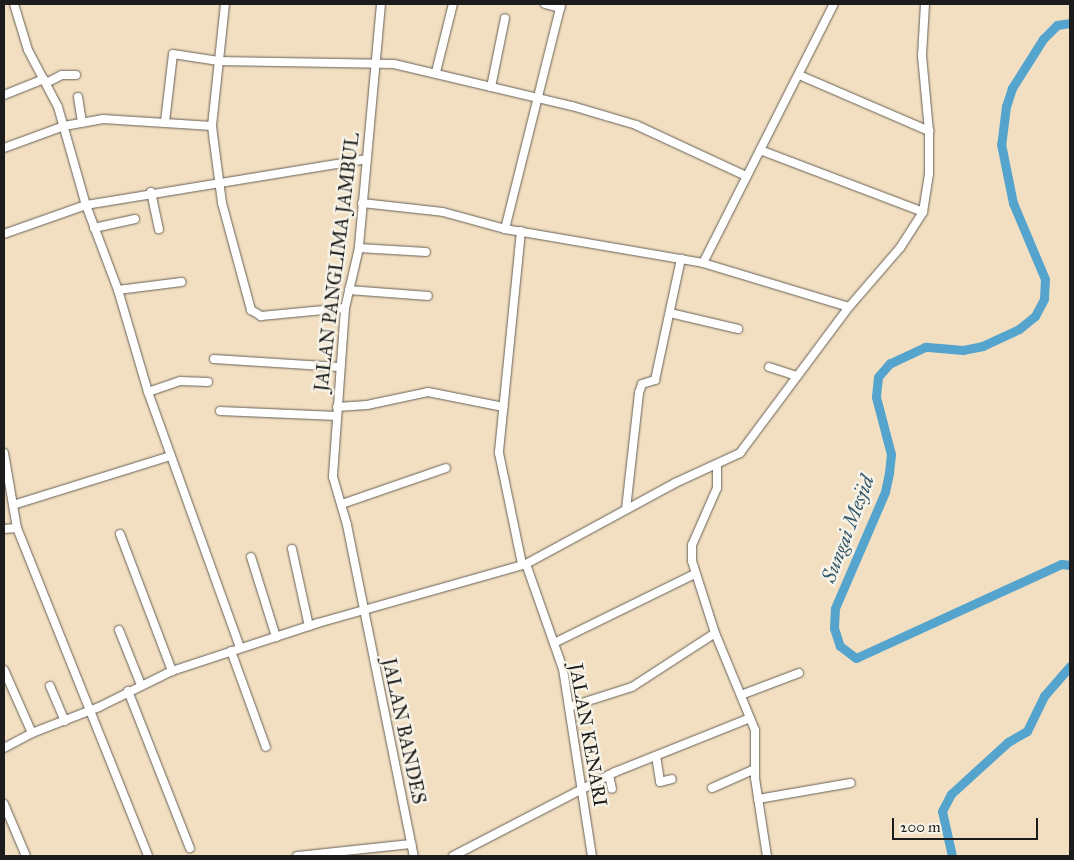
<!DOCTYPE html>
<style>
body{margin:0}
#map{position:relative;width:1074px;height:860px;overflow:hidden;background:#f2dfc1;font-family:"IM FELL Great Primer",serif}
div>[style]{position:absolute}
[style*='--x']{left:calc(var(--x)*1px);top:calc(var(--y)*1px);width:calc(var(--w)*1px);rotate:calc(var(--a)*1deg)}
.river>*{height:9px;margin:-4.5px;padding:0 4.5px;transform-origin:4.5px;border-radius:4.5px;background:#55a4ce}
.roads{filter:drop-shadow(0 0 1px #676056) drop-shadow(0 0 1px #676056)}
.minor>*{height:8px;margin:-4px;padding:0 4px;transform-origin:4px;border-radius:4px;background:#fff}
span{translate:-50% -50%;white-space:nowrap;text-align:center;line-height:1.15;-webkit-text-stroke:5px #f7f3e8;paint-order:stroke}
.street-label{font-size:19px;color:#1c1c1c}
.water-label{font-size:20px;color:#36596c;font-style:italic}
.frame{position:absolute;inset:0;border:5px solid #1c1c1c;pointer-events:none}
.scale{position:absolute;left:892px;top:818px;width:146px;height:22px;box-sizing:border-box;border:2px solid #1c1c1c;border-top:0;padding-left:6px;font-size:15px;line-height:18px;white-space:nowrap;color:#1c1c1c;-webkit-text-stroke:4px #f7f3e8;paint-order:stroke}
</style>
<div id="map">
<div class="river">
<div style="--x:1070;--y:23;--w:13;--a:171"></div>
<div style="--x:1057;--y:25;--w:20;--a:135"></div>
<div style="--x:1043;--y:39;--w:58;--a:122.3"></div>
<div style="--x:1012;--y:88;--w:19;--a:108"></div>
<div style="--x:1006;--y:106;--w:38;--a:97"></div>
<div style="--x:1001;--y:144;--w:60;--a:78.5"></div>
<div style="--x:1013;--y:203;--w:82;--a:67.2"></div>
<div style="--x:1045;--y:279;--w:20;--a:93"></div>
<div style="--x:1044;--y:299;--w:19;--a:118"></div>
<div style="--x:1035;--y:316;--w:21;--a:141"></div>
<div style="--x:1019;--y:329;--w:40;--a:155"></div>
<div style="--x:983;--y:346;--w:20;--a:169"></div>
<div style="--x:963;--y:350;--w:38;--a:-175"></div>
<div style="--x:925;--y:347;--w:38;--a:155"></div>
<div style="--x:890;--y:363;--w:18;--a:131"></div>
<div style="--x:878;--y:377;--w:20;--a:96"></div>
<div style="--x:876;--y:397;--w:59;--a:75.3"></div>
<div style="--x:891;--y:454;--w:19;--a:96"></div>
<div style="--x:889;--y:473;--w:19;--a:102"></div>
<div style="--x:885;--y:492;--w:126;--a:113.3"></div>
<div style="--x:835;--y:608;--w:20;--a:93"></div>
<div style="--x:834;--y:628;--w:19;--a:72"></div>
<div style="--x:840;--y:646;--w:20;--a:37"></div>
<div style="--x:856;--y:658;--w:226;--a:-24.6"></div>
<div style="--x:1061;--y:564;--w:9;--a:6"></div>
<div style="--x:952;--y:856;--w:46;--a:-102.5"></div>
<div style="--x:942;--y:811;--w:19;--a:-62"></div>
<div style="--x:951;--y:794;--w:77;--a:-42.4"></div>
<div style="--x:1008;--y:742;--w:22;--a:-30"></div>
<div style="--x:1027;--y:731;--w:39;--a:-64"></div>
<div style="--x:1044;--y:696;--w:40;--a:-49"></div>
</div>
<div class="roads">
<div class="minor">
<div style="--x:14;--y:4;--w:48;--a:73.1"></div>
<div style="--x:28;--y:50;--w:64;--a:62.2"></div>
<div style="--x:58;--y:107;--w:102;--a:74.1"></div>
<div style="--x:86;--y:205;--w:91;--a:69.4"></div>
<div style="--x:118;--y:290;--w:106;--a:73.6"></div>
<div style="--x:148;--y:392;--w:272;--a:70.2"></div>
<div style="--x:225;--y:4;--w:123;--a:96.1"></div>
<div style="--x:212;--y:126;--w:16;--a:83"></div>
<div style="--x:214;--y:142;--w:62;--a:82.5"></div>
<div style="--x:222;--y:203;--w:111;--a:74.8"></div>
<div style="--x:251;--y:310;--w:12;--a:31"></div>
<div style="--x:261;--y:316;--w:84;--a:-5.4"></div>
<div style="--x:381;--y:4;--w:245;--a:95.2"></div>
<div style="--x:359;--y:248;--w:62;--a:103.1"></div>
<div style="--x:345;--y:308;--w:169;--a:94.1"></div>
<div style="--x:333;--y:477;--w:50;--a:73.7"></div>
<div style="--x:347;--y:525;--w:338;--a:78.6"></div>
<div style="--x:545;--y:4;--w:16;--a:15"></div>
<div style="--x:436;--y:72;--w:70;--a:-76"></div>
<div style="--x:799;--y:75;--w:142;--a:23.3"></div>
<div style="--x:46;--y:83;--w:18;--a:-27"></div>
<div style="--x:62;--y:75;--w:14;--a:0"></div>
<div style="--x:491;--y:87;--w:70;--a:-78.5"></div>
<div style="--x:4;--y:95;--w:43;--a:-21.8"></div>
<div style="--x:78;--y:97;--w:26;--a:81"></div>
<div style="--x:165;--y:122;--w:68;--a:-83.3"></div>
<div style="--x:173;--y:54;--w:46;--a:8.8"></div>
<div style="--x:218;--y:61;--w:176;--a:1"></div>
<div style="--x:394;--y:64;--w:183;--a:13.3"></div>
<div style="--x:572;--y:106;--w:67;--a:16.5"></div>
<div style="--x:636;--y:125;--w:121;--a:24.9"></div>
<div style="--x:4;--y:148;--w:64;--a:-20.1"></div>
<div style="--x:64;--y:126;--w:40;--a:-10"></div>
<div style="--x:103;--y:119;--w:109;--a:3.7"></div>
<div style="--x:760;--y:150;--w:174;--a:20.8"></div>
<div style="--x:151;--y:192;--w:38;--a:78"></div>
<div style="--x:362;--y:203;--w:81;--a:6.3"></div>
<div style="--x:443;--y:212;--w:64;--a:15.3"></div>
<div style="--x:505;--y:229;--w:201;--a:9.7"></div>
<div style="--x:703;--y:263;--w:152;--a:16.8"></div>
<div style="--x:94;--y:228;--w:42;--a:-12.4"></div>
<div style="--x:505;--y:229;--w:232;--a:-76"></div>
<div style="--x:521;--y:231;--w:223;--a:95.7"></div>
<div style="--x:499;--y:453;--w:113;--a:78.3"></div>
<div style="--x:4;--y:234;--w:87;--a:-19.5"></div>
<div style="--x:86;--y:205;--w:284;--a:-9.3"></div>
<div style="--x:359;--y:248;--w:67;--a:3.4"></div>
<div style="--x:703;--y:263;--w:290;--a:-63.2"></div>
<div style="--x:118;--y:290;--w:64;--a:-7.1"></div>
<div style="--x:349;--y:290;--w:79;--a:4.3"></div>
<div style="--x:670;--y:313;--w:70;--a:13.2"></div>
<div style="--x:214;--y:359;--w:125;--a:3.7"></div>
<div style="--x:769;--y:367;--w:29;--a:18"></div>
<div style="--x:148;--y:392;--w:34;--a:-19"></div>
<div style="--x:180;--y:381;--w:28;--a:2"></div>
<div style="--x:337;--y:407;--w:30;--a:-4"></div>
<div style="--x:367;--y:405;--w:62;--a:-12"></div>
<div style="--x:428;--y:392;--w:77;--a:11.2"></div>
<div style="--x:220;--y:411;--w:117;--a:2.4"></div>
<div style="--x:4;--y:453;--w:76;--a:80.2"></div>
<div style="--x:17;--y:528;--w:353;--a:68.2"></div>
<div style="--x:717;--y:467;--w:21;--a:90"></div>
<div style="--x:717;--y:488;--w:62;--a:113.7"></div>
<div style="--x:692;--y:545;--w:16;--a:90"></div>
<div style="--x:692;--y:561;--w:76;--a:72.3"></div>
<div style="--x:715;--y:633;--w:105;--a:67.6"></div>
<div style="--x:755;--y:730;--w:48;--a:90"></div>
<div style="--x:755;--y:778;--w:79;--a:81.3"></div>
<div style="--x:342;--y:504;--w:110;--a:-19.1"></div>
<div style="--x:13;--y:505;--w:164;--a:-17.3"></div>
<div style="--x:626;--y:509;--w:117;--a:-83.6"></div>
<div style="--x:639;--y:393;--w:9;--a:-72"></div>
<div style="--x:642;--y:384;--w:14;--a:-17"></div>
<div style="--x:655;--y:380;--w:124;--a:-77.9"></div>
<div style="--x:4;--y:529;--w:13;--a:-4"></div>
<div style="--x:120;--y:534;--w:147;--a:69.2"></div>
<div style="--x:292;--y:549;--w:79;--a:77.6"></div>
<div style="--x:251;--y:557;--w:84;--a:72.6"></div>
<div style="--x:526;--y:564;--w:111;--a:70.6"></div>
<div style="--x:563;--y:669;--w:189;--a:81.2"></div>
<div style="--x:119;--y:630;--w:59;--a:68.2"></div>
<div style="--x:554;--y:643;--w:157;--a:-26.1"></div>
<div style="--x:231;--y:651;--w:102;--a:70"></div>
<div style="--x:4;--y:670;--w:69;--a:66"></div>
<div style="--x:50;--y:686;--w:38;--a:67"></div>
<div style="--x:128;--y:691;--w:169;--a:68.5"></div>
<div style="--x:741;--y:695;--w:62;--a:-20.8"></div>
<div style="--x:569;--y:707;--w:66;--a:-17.6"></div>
<div style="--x:632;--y:687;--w:99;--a:-33"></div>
<div style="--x:4;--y:748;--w:32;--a:-28"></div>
<div style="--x:32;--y:733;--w:72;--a:-21.2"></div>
<div style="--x:99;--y:707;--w:81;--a:-26.3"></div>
<div style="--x:172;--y:671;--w:154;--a:-18.2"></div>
<div style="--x:318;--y:623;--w:216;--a:-15.8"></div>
<div style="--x:526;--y:564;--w:170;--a:-28.5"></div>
<div style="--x:675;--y:483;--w:72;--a:-24.8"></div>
<div style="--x:740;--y:453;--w:182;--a:-53.3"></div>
<div style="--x:849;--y:307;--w:78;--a:-49.2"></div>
<div style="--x:900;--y:248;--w:43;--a:-57.4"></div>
<div style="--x:923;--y:212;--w:39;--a:-81"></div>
<div style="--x:929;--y:173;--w:42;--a:-90"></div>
<div style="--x:929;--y:131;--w:75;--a:-95.3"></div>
<div style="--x:922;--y:56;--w:52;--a:-86.7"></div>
<div style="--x:656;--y:756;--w:26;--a:81"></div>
<div style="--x:660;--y:782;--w:12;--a:-14"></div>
<div style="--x:609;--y:775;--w:14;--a:78"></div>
<div style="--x:712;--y:788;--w:47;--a:-23.8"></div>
<div style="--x:758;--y:799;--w:94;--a:-9.8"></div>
<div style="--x:4;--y:804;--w:56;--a:67.1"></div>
<div style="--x:297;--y:856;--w:115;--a:-6"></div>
<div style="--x:453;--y:856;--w:182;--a:-27.4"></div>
<div style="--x:615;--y:772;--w:145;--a:-21.8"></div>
</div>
</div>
<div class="street-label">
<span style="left:337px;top:262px;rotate:-83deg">JALAN PANGLIMA JAMBUL</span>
<span style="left:404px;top:731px;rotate:78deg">JALAN BANDES</span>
<span style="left:588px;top:735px;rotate:80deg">JALAN KENARI</span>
</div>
<div class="water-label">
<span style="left:848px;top:529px;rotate:-69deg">Sungai Mesjid</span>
</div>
<div class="frame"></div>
<div class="scale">200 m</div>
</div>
